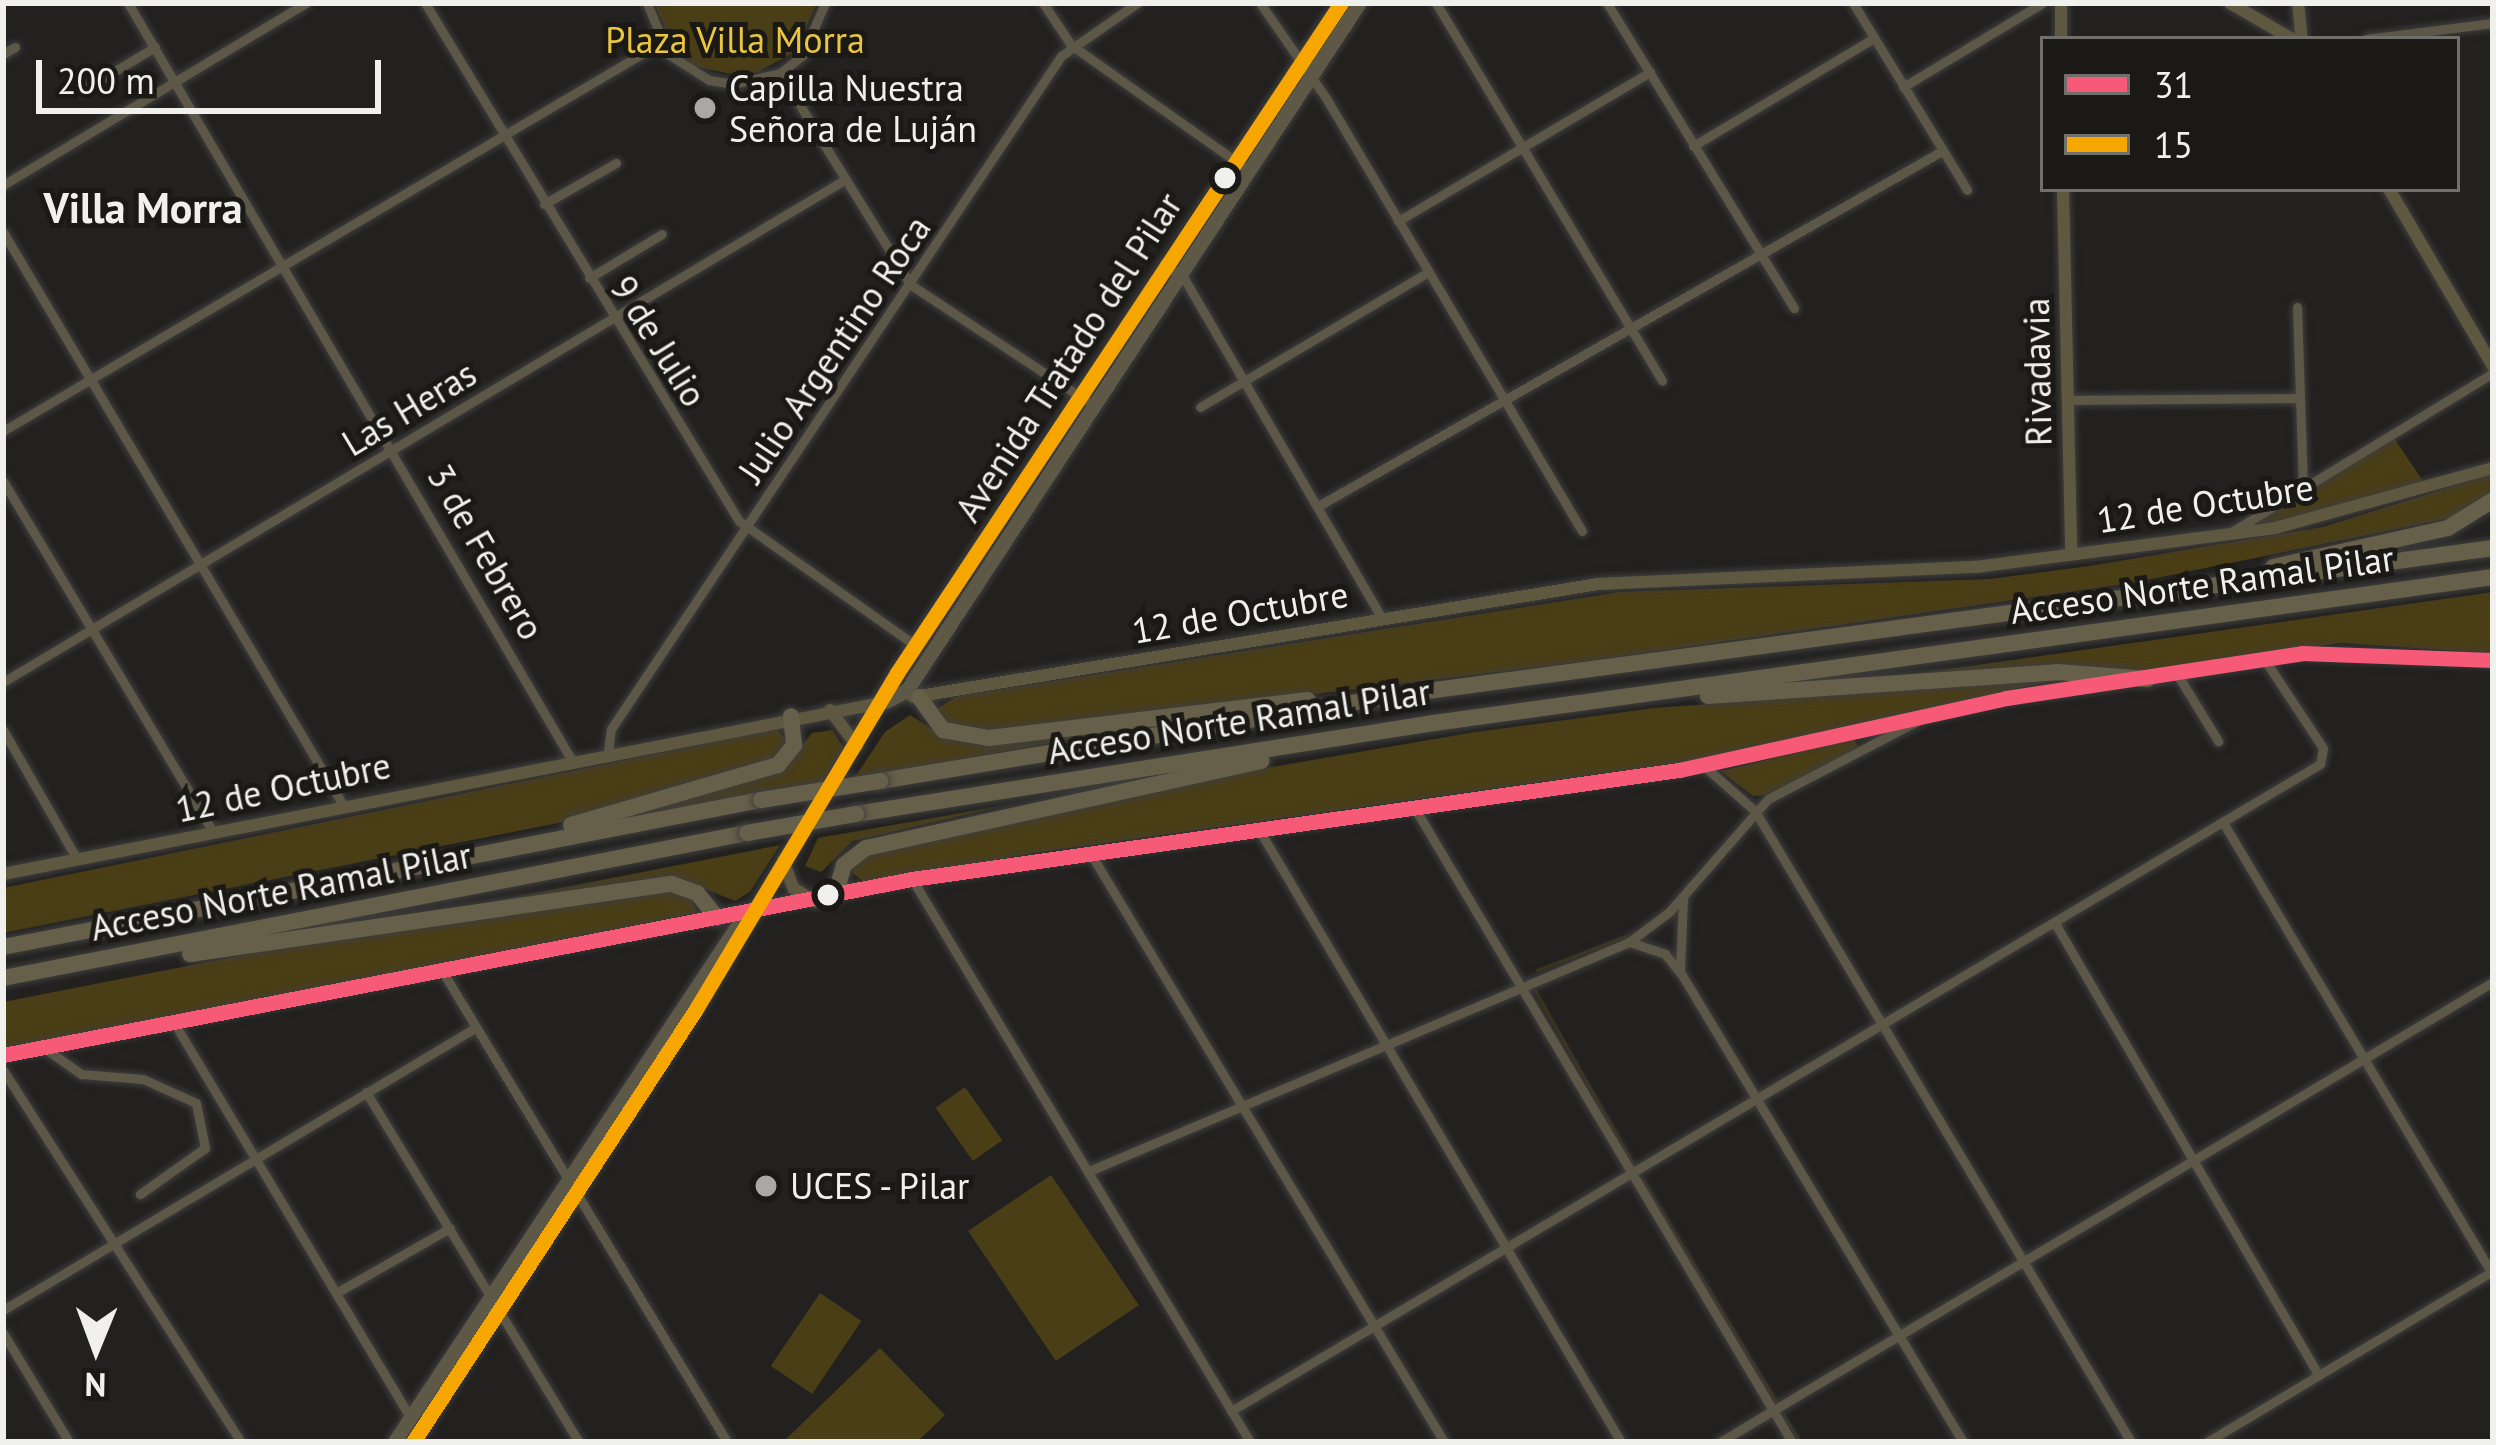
<!DOCTYPE html>
<meta charset="utf-8">
<style>
body{margin:0}
#map{position:relative;width:2496px;height:1445px;overflow:hidden;background:#222120;font-family:"PT Sans",sans-serif}
div>[style]{position:absolute}
[style*='--x']{left:calc(var(--x)*1px);top:calc(var(--y)*1px);width:calc(var(--w)*1px);rotate:calc(var(--a)*1deg)}
.green>*{inset:0;background:#4a3e16;transform-origin:0 0}
.stream>*{height:3px;margin:-1.5px;padding:0 1.5px;transform-origin:1.5px;border-radius:1.5px;background:#3a3216}
.roads{filter:drop-shadow(0 0 3px #3f3e3d) drop-shadow(0 0 3px #3f3e3d)}
.street>*{height:9px;margin:-4.5px;padding:0 4.5px;transform-origin:4.5px;border-radius:4.5px;background:#5c5747}
.secondary>*{height:12px;margin:-6px;padding:0 6px;transform-origin:6px;border-radius:6px;background:#5f5840}
.primary>*{height:14px;margin:-7px;padding:0 7px;transform-origin:7px;border-radius:7px;background:#5e5946}
.highway>*{height:16px;margin:-8px;padding:0 8px;transform-origin:8px;border-radius:8px;background:#665f49}
.bridges{filter:drop-shadow(0 0 3px #3f3e3d) drop-shadow(0 0 3px #3f3e3d)}
.highway-bridge>*{height:16px;margin:-8px;padding:0 8px;transform-origin:8px;border-radius:8px;background:#665f49}
.bus-1>*{height:15px;margin:-7.5px;padding:0 7.5px;transform-origin:7.5px;border-radius:7.5px;background:#f75a77}
.bus-2>*{height:15px;margin:-7.5px;padding:0 7.5px;transform-origin:7.5px;border-radius:7.5px;background:#f7a600}
.dots>*{width:33px;height:33px;translate:-50% -50%;box-sizing:border-box;border:6px solid #1a1915;border-radius:50%}
span{translate:-50% -50%;white-space:nowrap;text-align:center;line-height:1.15;-webkit-text-stroke:10px #1a1915;paint-order:stroke}
.park-label{font-size:36px;color:#eac540}
.poi-label{font-size:36px;color:#f0f0ed}
.left{translate:0 -50%;text-align:left}
.street-label{font-size:36px;color:#f0f0ed}
.quarter-label{font-size:42px;color:#f0f0ed;font-weight:700}
.frame{position:absolute;inset:0;border:6px solid #f0f0ed;pointer-events:none}
.legend{position:absolute;left:2040px;top:36px;width:420px;height:156px;box-sizing:border-box;background:#1a1915;border:3px solid #706f6b;margin:0;padding:15px 21px;list-style:none;font-size:36px;color:#f0f0ed}
.legend li{display:flex;align-items:center;gap:24px;height:60px}
.legend b{width:60px;border:3px solid #706f6b}
.north{position:absolute;left:36px;top:1289px;width:120px;height:120px;-webkit-text-stroke:9px #1a1915;paint-order:stroke;rotate:181deg;font-size:33px;font-weight:700;line-height:48px;text-align:center;color:#f0f0ed}
.north::after{content:'';display:block;margin:auto;width:42px;height:54px;background:#f0f0ed;clip-path:polygon(50% 0,100% 100%,50% 72%,0 100%)}
.scale{position:absolute;left:36px;top:60px;width:345px;height:54px;box-sizing:border-box;border:6px solid #f0f0ed;border-top:0;padding-left:15px;font-size:36px;line-height:42px;white-space:nowrap;color:#f0f0ed;-webkit-text-stroke:9px #1a1915;paint-order:stroke}
</style>
<div id="map">
<div class="green">
<div style="clip-path:polygon(654px 3px,817px 3px,795px 52px,748px 77px,696px 67px,675px 51px)"></div>
<div style="clip-path:polygon(2394px 438px,2423px 481px,2257px 528px,2255px 523px)"></div>
<div style="clip-path:polygon(2489px 475px,2493px 497px,2470px 514px,2132px 583px,1587px 661px,1003px 732px,942px 724px,936px 709px,958px 696px,1620px 592px,1989px 579px,2089px 566px,2323px 527px)"></div>
<div style="clip-path:polygon(2493px 592px,2493px 653px,2340px 643px,2133px 672px,1900px 676px)"></div>
<div style="clip-path:polygon(2054px 680px,1707px 759px,1033px 853px,868px 885px,851px 872px,866px 854px,1162px 786px,1475px 732px,1654px 708px)"></div>
<div style="clip-path:polygon(910px 715px,938px 733px,1128px 728px,853px 780px,885px 732px)"></div>
<div style="clip-path:polygon(777px 729px,786px 741px,780px 757px,563px 822px,3px 933px,3px 888px)"></div>
<div style="clip-path:polygon(832px 730px,844px 748px,820px 786px,589px 826px,792px 758px,812px 733px)"></div>
<div style="clip-path:polygon(1854px 739px,1858px 747px,1767px 795px,1753px 796px,1721px 771px)"></div>
<div style="clip-path:polygon(1002px 806px,853px 841px,821px 872px,805px 866px,818px 838px)"></div>
<div style="clip-path:polygon(780px 845px,750px 892px,735px 901px,675px 877px,429px 914px)"></div>
<div style="clip-path:polygon(659px 891px,691px 894px,697px 913px,3px 1050px,3px 1002px,284px 947px)"></div>
<div style="left:965px;top:1087px;width:65px;height:36px;rotate:55deg"></div>
<div style="left:1051px;top:1175px;width:157px;height:100px;rotate:56deg"></div>
<div style="left:820px;top:1293px;width:50px;height:88px;rotate:34deg"></div>
<div style="clip-path:polygon(880px 1348px,945px 1415px,917px 1442px,783px 1442px)"></div>
</div>
<div class="stream">
<div style="--x:1537;--y:970;--w:97;--a:-21"></div>
<div style="--x:1535;--y:990;--w:200;--a:60.6"></div>
<div style="--x:1643;--y:1180;--w:257;--a:59"></div>
<div style="--x:1784;--y:1416;--w:31;--a:58"></div>
</div>
<div class="roads">
<div class="street">
<div style="--x:128;--y:3;--w:876;--a:59.63"></div>
<div style="--x:425;--y:3;--w:606;--a:58.78"></div>
<div style="--x:739;--y:521;--w:215;--a:35.2"></div>
<div style="--x:647;--y:3;--w:55;--a:67.6"></div>
<div style="--x:668;--y:54;--w:49;--a:32.4"></div>
<div style="--x:709;--y:80;--w:24;--a:9"></div>
<div style="--x:733;--y:84;--w:48;--a:-13.2"></div>
<div style="--x:780;--y:73;--w:28;--a:-38"></div>
<div style="--x:802;--y:56;--w:58;--a:-66.5"></div>
<div style="--x:1043;--y:3;--w:50;--a:56.3"></div>
<div style="--x:1071;--y:45;--w:217;--a:35.2"></div>
<div style="--x:1260;--y:3;--w:116;--a:55.2"></div>
<div style="--x:1326;--y:98;--w:503;--a:59.41"></div>
<div style="--x:1436;--y:3;--w:440;--a:59.1"></div>
<div style="--x:1607;--y:3;--w:358;--a:58.5"></div>
<div style="--x:1853;--y:3;--w:219;--a:58.6"></div>
<div style="--x:2366;--y:39;--w:128;--a:-7.2"></div>
<div style="--x:3;--y:54;--w:14;--a:-30"></div>
<div style="--x:780;--y:73;--w:249;--a:58.3"></div>
<div style="--x:911;--y:285;--w:218;--a:33.4"></div>
<div style="--x:1903;--y:87;--w:162;--a:-31.1"></div>
<div style="--x:83;--y:90;--w:84;--a:-30.8"></div>
<div style="--x:1693;--y:146;--w:211;--a:-30.8"></div>
<div style="--x:3;--y:185;--w:353;--a:-31"></div>
<div style="--x:544;--y:204;--w:83;--a:-29.7"></div>
<div style="--x:1398;--y:221;--w:293;--a:-30.6"></div>
<div style="--x:3;--y:232;--w:666;--a:59.32"></div>
<div style="--x:1164;--y:263;--w:27;--a:39"></div>
<div style="--x:1185;--y:280;--w:392;--a:59.8"></div>
<div style="--x:589;--y:278;--w:85;--a:-31.1"></div>
<div style="--x:2297;--y:307;--w:177;--a:88.1"></div>
<div style="--x:2067;--y:400;--w:233;--a:-0.5"></div>
<div style="--x:1200;--y:407;--w:264;--a:-30.6"></div>
<div style="--x:3;--y:431;--w:763;--a:-30.56"></div>
<div style="--x:3;--y:481;--w:409;--a:59.1"></div>
<div style="--x:1320;--y:505;--w:716;--a:-29.65"></div>
<div style="--x:2233;--y:531;--w:304;--a:-31.3"></div>
<div style="--x:2177;--y:674;--w:79;--a:58.5"></div>
<div style="--x:3;--y:682;--w:979;--a:-30.83"></div>
<div style="--x:3;--y:730;--w:149;--a:60.2"></div>
<div style="--x:608;--y:752;--w:23;--a:-83"></div>
<div style="--x:611;--y:729;--w:810;--a:-56.23"></div>
<div style="--x:1061;--y:56;--w:93;--a:-34.9"></div>
<div style="--x:1703;--y:765;--w:69;--a:41.5"></div>
<div style="--x:1755;--y:811;--w:735;--a:59.21"></div>
<div style="--x:1414;--y:807;--w:739;--a:59.24"></div>
<div style="--x:2224;--y:824;--w:525;--a:59.19"></div>
<div style="--x:1258;--y:828;--w:713;--a:59.41"></div>
<div style="--x:1089;--y:851;--w:689;--a:59.01"></div>
<div style="--x:912;--y:879;--w:657;--a:59.02"></div>
<div style="--x:2056;--y:925;--w:520;--a:59.74"></div>
<div style="--x:1629;--y:942;--w:38;--a:18"></div>
<div style="--x:1665;--y:954;--w:27;--a:51"></div>
<div style="--x:1682;--y:975;--w:545;--a:58.96"></div>
<div style="--x:441;--y:969;--w:553;--a:58.84"></div>
<div style="--x:1680;--y:970;--w:72;--a:-87.6"></div>
<div style="--x:173;--y:1021;--w:464;--a:59.1"></div>
<div style="--x:43;--y:1047;--w:47;--a:35.4"></div>
<div style="--x:81;--y:1074;--w:62;--a:4.6"></div>
<div style="--x:143;--y:1079;--w:58;--a:24.4"></div>
<div style="--x:196;--y:1103;--w:46;--a:78.7"></div>
<div style="--x:205;--y:1148;--w:80;--a:144.7"></div>
<div style="--x:3;--y:1070;--w:442;--a:57.4"></div>
<div style="--x:366;--y:1092;--w:410;--a:58.7"></div>
<div style="--x:1089;--y:1171;--w:587;--a:-22.98"></div>
<div style="--x:1629;--y:942;--w:50;--a:-36.9"></div>
<div style="--x:1669;--y:912;--w:150;--a:-48.8"></div>
<div style="--x:1768;--y:799;--w:168;--a:-27.6"></div>
<div style="--x:336;--y:1293;--w:131;--a:-29.7"></div>
<div style="--x:3;--y:1310;--w:550;--a:-30.86"></div>
<div style="--x:3;--y:1333;--w:127;--a:58.8"></div>
<div style="--x:1231;--y:1411;--w:1267;--a:-30.72"></div>
<div style="--x:2320;--y:764;--w:16;--a:-79"></div>
<div style="--x:2323;--y:748;--w:107;--a:-123.5"></div>
<div style="--x:1720;--y:1442;--w:900;--a:-30.76"></div>
<div style="--x:2207;--y:1442;--w:333;--a:-30.9"></div>
</div>
<div class="secondary">
<div style="--x:2061;--y:3;--w:36;--a:90"></div>
<div style="--x:2230;--y:3;--w:72;--a:30.1"></div>
<div style="--x:2298;--y:3;--w:36;--a:84"></div>
<div style="--x:2063;--y:189;--w:365;--a:88.7"></div>
<div style="--x:2389;--y:189;--w:205;--a:59.6"></div>
<div style="--x:2142;--y:680;--w:162;--a:-9.6"></div>
<div style="--x:2302;--y:653;--w:191;--a:2.1"></div>
<div style="--x:913;--y:697;--w:694;--a:-9.37"></div>
<div style="--x:1598;--y:584;--w:378;--a:-2.6"></div>
<div style="--x:1976;--y:567;--w:302;--a:-7.4"></div>
<div style="--x:2275;--y:528;--w:226;--a:-15.4"></div>
<div style="--x:830;--y:710;--w:45;--a:53.1"></div>
<div style="--x:783;--y:860;--w:30;--a:70"></div>
<div style="--x:793;--y:888;--w:26;--a:31"></div>
<div style="--x:3;--y:874;--w:894;--a:-11.02"></div>
<div style="--x:3;--y:1055;--w:926;--a:-10.96"></div>
<div style="--x:912;--y:879;--w:775;--a:-8.09"></div>
<div style="--x:1679;--y:770;--w:335;--a:-12.4"></div>
<div style="--x:2006;--y:698;--w:117;--a:-7.9"></div>
</div>
<div class="primary">
<div style="--x:886;--y:702;--w:24;--a:-28"></div>
<div style="--x:907;--y:691;--w:824;--a:-56.64"></div>
<div style="--x:395;--y:1442;--w:634;--a:-56.39"></div>
<div style="--x:413;--y:1442;--w:517;--a:-56.83"></div>
<div style="--x:696;--y:1009;--w:392;--a:-59.1"></div>
<div style="--x:897;--y:673;--w:804;--a:-56.47"></div>
</div>
<div class="highway">
<div style="--x:2273;--y:567;--w:179;--a:-12.6"></div>
<div style="--x:2448;--y:528;--w:53;--a:-31.9"></div>
<div style="--x:1708;--y:696;--w:350;--a:-3.9"></div>
<div style="--x:2057;--y:672;--w:91;--a:4.4"></div>
<div style="--x:919;--y:697;--w:41;--a:54"></div>
<div style="--x:943;--y:730;--w:47;--a:9.9"></div>
<div style="--x:989;--y:738;--w:321;--a:-6.8"></div>
<div style="--x:880;--y:781;--w:532;--a:-9.41"></div>
<div style="--x:1405;--y:694;--w:1098;--a:-7.64"></div>
<div style="--x:856;--y:814;--w:585;--a:-8.95"></div>
<div style="--x:1434;--y:723;--w:1069;--a:-7.85"></div>
<div style="--x:571;--y:825;--w:216;--a:-16.2"></div>
<div style="--x:778;--y:765;--w:26;--a:-51"></div>
<div style="--x:794;--y:745;--w:29;--a:-96"></div>
<div style="--x:835;--y:896;--w:32;--a:-74"></div>
<div style="--x:844;--y:865;--w:28;--a:-38"></div>
<div style="--x:866;--y:848;--w:405;--a:-12.4"></div>
<div style="--x:3;--y:947;--w:772;--a:-10.98"></div>
<div style="--x:190;--y:954;--w:487;--a:-8.3"></div>
<div style="--x:672;--y:884;--w:27;--a:20"></div>
<div style="--x:697;--y:893;--w:32;--a:51"></div>
<div style="--x:3;--y:978;--w:758;--a:-11.03"></div>
</div>
</div>
<div class="bridges">
<div class="highway-bridge">
<div style="--x:761;--y:800;--w:121;--a:-9.1"></div>
<div style="--x:747;--y:833;--w:111;--a:-9.9"></div>
</div>
</div>
<div class="bus-1">
<div style="--x:3;--y:1055;--w:926;--a:-10.96"></div>
<div style="--x:912;--y:879;--w:775;--a:-8.09"></div>
<div style="--x:1679;--y:770;--w:335;--a:-12.4"></div>
<div style="--x:2006;--y:698;--w:299;--a:-8.6"></div>
<div style="--x:2302;--y:653;--w:191;--a:2.1"></div>
</div>
<div class="bus-2">
<div style="--x:413;--y:1442;--w:517;--a:-56.83"></div>
<div style="--x:696;--y:1009;--w:392;--a:-59.1"></div>
<div style="--x:897;--y:673;--w:804;--a:-56.47"></div>
</div>
<div class="dots">
<div style="left:705px;top:108px;background:#a8a8a5"></div>
<div style="left:1225px;top:178px;background:#f0f0ed"></div>
<div style="left:828px;top:895px;background:#f0f0ed"></div>
<div style="left:766px;top:1186px;background:#a8a8a5"></div>
</div>
<div class="park-label">
<span style="left:735px;top:40px">Plaza Villa Morra</span>
</div>
<div class="poi-label">
<span class="left" style="left:729px;top:108px">Capilla Nuestra<br>Señora de Luján</span>
<span class="left" style="left:790px;top:1186px">UCES - Pilar</span>
</div>
<div class="street-label">
<span style="left:659px;top:341px;rotate:58deg">9 de Julio</span>
<span style="left:834px;top:349px;rotate:-56deg">Julio Argentino Roca</span>
<span style="left:1068px;top:357px;rotate:-57deg">Avenida Tratado del Pilar</span>
<span style="left:2037px;top:372px;rotate:-91deg">Rivadavia</span>
<span style="left:409px;top:408px;rotate:-31deg">Las Heras</span>
<span style="left:2205px;top:503px;rotate:-9deg">12 de Octubre</span>
<span style="left:486px;top:552px;rotate:60deg">3 de Febrero</span>
<span style="left:2202px;top:584px;rotate:-8deg">Acceso Norte Ramal Pilar</span>
<span style="left:1240px;top:612px;rotate:-10deg">12 de Octubre</span>
<span style="left:1239px;top:721px;rotate:-9deg">Acceso Norte Ramal Pilar</span>
<span style="left:283px;top:787px;rotate:-12deg">12 de Octubre</span>
<span style="left:281px;top:891px;rotate:-11deg">Acceso Norte Ramal Pilar</span>
</div>
<div class="quarter-label">
<span style="left:143px;top:208px">Villa Morra</span>
</div>
<div class="frame"></div>
<ul class="legend">
<li><b style="height:15px;background:#f75a77"></b>31</li>
<li><b style="height:15px;background:#f7a600"></b>15</li>
</ul>
<div class="north">N</div>
<div class="scale">200 m</div>
</div>
